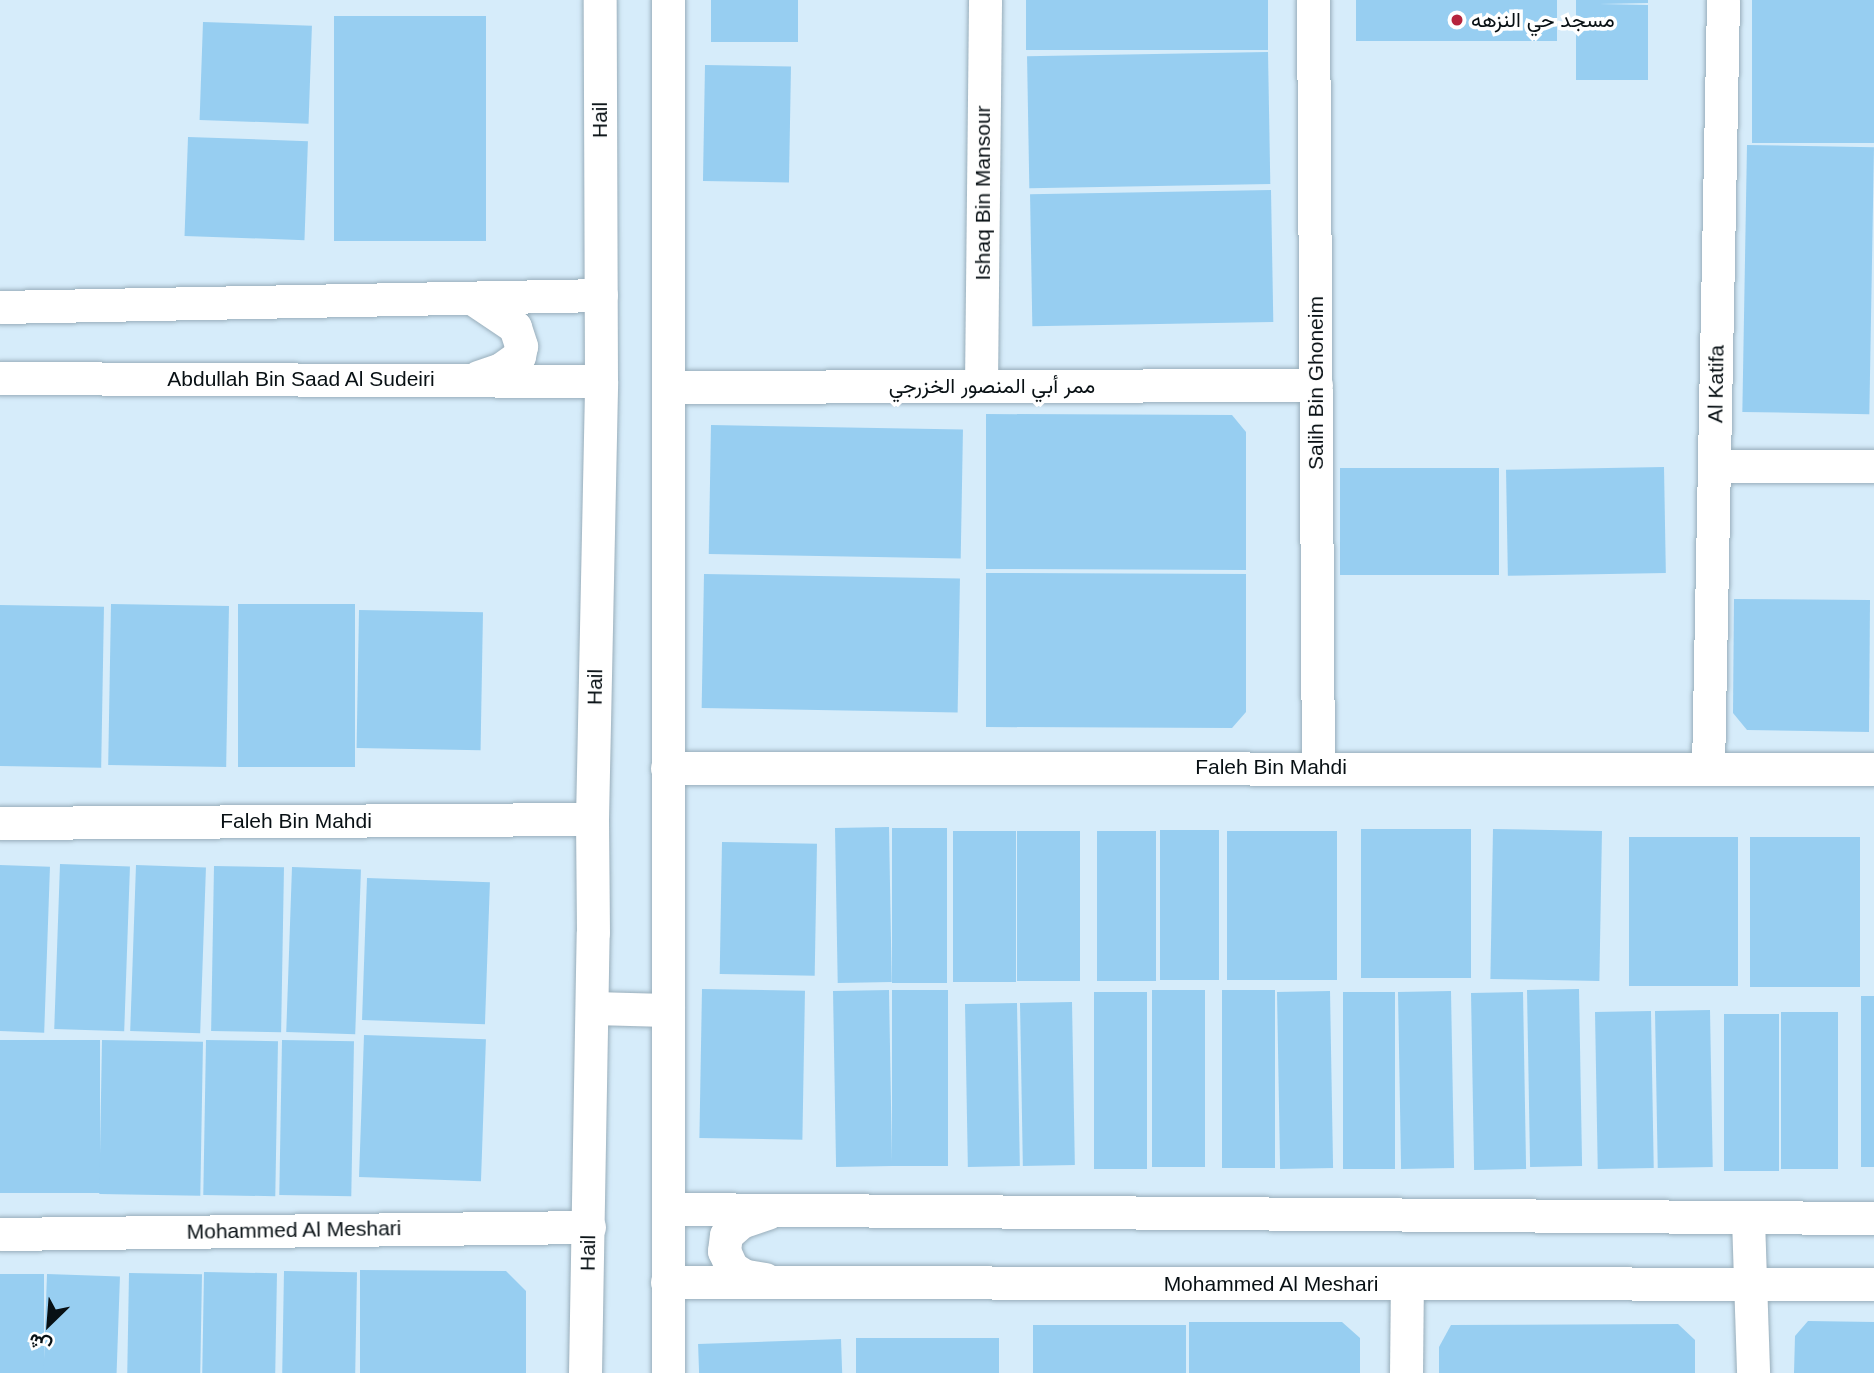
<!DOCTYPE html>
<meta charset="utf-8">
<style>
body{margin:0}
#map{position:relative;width:1874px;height:1373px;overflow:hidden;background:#d6ecfa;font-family:Helvetica,Vazirmatn,sans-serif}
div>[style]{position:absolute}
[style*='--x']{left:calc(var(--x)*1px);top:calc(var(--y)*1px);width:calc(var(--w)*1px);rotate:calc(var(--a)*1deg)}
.building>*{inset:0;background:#97cef1;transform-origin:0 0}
.roads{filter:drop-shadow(0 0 2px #98adba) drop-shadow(0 0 2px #98adba)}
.minor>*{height:33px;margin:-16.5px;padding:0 16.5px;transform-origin:16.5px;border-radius:16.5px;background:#fff}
.dots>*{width:19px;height:19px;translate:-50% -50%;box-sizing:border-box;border:4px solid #fff;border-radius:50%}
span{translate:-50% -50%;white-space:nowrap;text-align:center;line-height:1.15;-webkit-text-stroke:7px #fff;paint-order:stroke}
.poi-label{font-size:21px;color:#081014}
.left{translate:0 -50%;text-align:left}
.street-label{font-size:21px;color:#081014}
.north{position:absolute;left:14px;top:1289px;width:70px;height:70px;-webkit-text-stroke:5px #fff;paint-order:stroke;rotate:205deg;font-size:19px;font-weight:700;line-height:28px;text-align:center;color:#081014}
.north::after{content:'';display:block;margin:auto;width:24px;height:32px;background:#081014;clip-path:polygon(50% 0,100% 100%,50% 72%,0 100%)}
</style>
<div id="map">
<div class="building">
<div style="left:711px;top:0;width:87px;height:42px"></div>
<div style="left:1026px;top:0;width:242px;height:50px"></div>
<div style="left:1356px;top:0;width:201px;height:41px"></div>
<div style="clip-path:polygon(1576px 0,1648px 0,1648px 3px,1599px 4px,1648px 5px,1648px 80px,1576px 80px)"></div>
<div style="left:1752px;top:0;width:122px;height:143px"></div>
<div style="left:334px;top:16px;width:152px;height:225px"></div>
<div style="left:203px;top:22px;width:109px;height:98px;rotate:2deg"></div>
<div style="left:1268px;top:52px;width:132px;height:241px;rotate:89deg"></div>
<div style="left:705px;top:65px;width:86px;height:116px;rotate:1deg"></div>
<div style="left:188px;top:137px;width:120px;height:99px;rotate:2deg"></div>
<div style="left:1747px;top:145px;width:127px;height:267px;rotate:1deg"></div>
<div style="left:1271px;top:190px;width:132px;height:241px;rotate:89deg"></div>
<div style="clip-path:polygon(986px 414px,1232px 415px,1246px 432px,1246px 570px,986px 569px)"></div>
<div style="left:711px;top:425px;width:252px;height:129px;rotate:1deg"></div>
<div style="left:1664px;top:467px;width:106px;height:158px;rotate:89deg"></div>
<div style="left:1340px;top:468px;width:159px;height:107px"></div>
<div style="clip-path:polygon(986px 573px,1246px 574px,1246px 712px,1232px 728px,986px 727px)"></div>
<div style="left:704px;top:574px;width:256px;height:134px;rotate:1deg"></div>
<div style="clip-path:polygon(1734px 599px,1870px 600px,1869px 732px,1747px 730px,1733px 713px)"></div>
<div style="left:111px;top:604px;width:118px;height:161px;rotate:1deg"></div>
<div style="left:238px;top:604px;width:117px;height:163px"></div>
<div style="left:0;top:605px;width:104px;height:161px;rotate:1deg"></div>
<div style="left:359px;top:610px;width:124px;height:138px;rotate:1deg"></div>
<div style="left:889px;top:827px;width:155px;height:54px;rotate:89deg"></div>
<div style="left:892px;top:828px;width:55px;height:155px"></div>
<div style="left:1361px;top:829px;width:110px;height:149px"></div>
<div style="left:1493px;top:829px;width:109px;height:150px;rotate:1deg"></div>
<div style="left:1160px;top:830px;width:59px;height:150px"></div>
<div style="left:953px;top:831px;width:63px;height:151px"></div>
<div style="left:1017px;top:831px;width:63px;height:150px"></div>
<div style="left:1097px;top:831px;width:59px;height:150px"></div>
<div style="left:1227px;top:831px;width:110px;height:149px"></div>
<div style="left:1629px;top:837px;width:109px;height:149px"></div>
<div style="left:1750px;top:837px;width:110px;height:150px"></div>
<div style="left:722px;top:842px;width:95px;height:132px;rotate:1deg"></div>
<div style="left:60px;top:864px;width:70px;height:165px;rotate:2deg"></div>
<div style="left:0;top:865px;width:50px;height:166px;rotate:2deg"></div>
<div style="left:136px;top:865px;width:70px;height:166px;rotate:2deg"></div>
<div style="left:214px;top:866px;width:70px;height:165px;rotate:1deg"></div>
<div style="left:292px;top:867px;width:69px;height:165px;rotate:2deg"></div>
<div style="left:367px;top:878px;width:123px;height:142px;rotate:2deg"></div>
<div style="left:702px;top:989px;width:103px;height:149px;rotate:1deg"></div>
<div style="left:1579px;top:989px;width:177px;height:52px;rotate:89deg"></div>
<div style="left:889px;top:990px;width:176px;height:56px;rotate:89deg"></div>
<div style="left:892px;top:990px;width:56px;height:176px"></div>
<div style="left:1152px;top:990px;width:53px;height:177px"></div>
<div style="left:1275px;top:990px;width:178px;height:53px;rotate:90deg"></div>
<div style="left:1330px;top:991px;width:177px;height:53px;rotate:89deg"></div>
<div style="left:1451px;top:991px;width:177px;height:53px;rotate:89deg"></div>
<div style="left:1094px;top:992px;width:53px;height:177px"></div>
<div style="left:1343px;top:992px;width:52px;height:177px"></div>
<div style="left:1523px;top:992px;width:177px;height:52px;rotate:89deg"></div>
<div style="left:1861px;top:996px;width:13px;height:171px"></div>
<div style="left:1072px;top:1002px;width:163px;height:52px;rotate:89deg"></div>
<div style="left:1017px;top:1003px;width:163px;height:52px;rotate:89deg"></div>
<div style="left:1710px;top:1010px;width:157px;height:55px;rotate:89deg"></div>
<div style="left:1651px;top:1011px;width:157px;height:56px;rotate:89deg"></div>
<div style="left:1781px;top:1012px;width:57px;height:157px"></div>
<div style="left:1724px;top:1014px;width:55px;height:157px"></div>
<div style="left:364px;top:1035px;width:122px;height:142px;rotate:2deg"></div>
<div style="left:0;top:1040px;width:100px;height:153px"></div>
<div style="left:102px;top:1040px;width:101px;height:154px;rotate:1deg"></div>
<div style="left:206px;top:1040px;width:72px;height:155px;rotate:1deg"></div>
<div style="left:282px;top:1040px;width:72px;height:155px;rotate:1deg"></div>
<div style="clip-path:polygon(360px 1270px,506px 1271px,526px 1291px,526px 1373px,360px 1373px)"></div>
<div style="left:284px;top:1271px;width:73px;height:102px;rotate:1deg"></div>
<div style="left:204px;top:1272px;width:73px;height:101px;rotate:1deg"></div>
<div style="left:129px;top:1273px;width:73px;height:100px;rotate:1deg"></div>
<div style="left:0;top:1274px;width:44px;height:99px"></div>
<div style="left:47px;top:1274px;width:73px;height:99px;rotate:2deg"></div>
<div style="clip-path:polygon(1808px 1321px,1874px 1322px,1874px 1373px,1794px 1373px,1795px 1336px)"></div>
<div style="clip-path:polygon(1189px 1322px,1342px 1322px,1360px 1338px,1360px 1373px,1189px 1373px)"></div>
<div style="clip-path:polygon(1678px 1324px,1695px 1340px,1695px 1373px,1439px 1373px,1439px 1347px,1451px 1325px)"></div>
<div style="left:1033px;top:1325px;width:153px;height:48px"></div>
<div style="left:856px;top:1338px;width:143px;height:35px"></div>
<div style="left:841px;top:1339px;width:34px;height:143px;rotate:88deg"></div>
</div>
<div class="roads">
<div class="minor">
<div style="--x:1313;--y:0;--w:767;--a:89.63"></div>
<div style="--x:472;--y:298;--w:52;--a:34"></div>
<div style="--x:515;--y:327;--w:20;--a:72"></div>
<div style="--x:521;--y:346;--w:10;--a:101"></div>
<div style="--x:519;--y:356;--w:22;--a:144"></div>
<div style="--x:501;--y:369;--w:24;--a:161"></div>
<div style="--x:0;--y:307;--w:601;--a:-1.14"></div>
<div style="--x:0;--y:378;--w:601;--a:0.29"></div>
<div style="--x:981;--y:385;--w:385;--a:-89.4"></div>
<div style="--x:668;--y:387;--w:648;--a:-0.18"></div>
<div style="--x:1714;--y:466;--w:160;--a:0"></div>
<div style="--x:667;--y:768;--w:1207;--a:0.05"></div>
<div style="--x:1708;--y:768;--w:768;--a:-88.88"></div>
<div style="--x:0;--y:823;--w:592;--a:-0.39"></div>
<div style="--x:592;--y:1008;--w:76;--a:1.5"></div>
<div style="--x:668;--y:1209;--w:1206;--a:0.43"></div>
<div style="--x:1748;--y:1219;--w:154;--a:88.1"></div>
<div style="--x:0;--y:1234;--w:589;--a:-0.68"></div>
<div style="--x:765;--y:1279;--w:20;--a:-171"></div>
<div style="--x:745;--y:1276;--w:15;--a:-148"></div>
<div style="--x:732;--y:1268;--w:19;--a:-115"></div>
<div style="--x:724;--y:1251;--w:16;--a:-83"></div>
<div style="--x:726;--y:1235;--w:20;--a:-41"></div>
<div style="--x:741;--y:1222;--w:28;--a:-19"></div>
<div style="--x:667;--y:1282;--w:1207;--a:0.09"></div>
<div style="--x:585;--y:1373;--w:440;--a:-89"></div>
<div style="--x:593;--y:933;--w:114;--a:-90.5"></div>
<div style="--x:592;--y:819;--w:438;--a:-88.8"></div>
<div style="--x:601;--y:381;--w:381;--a:-90.2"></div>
<div style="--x:668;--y:1373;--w:1373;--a:-90"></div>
<div style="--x:1406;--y:1373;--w:89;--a:-89.4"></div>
</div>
</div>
<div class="dots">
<div style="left:1457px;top:20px;background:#b6243d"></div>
</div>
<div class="poi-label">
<span class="left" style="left:1471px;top:20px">مسجد حي النزهه</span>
</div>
<div class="street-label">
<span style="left:600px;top:120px;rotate:-90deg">Hail</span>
<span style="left:983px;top:193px;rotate:-90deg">Ishaq Bin Mansour</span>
<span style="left:301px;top:379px">Abdullah Bin Saad Al Sudeiri</span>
<span style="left:1316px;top:383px;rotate:-90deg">Salih Bin Ghoneim</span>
<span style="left:1716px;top:384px;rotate:-89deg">Al Katifa</span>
<span style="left:992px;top:386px">ممر أبي المنصور الخزرجي</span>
<span style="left:595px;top:687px;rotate:-89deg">Hail</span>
<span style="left:1271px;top:767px">Faleh Bin Mahdi</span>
<span style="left:296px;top:821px">Faleh Bin Mahdi</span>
<span style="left:294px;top:1230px;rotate:-1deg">Mohammed Al Meshari</span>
<span style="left:588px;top:1253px;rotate:-89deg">Hail</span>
<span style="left:1271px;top:1284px">Mohammed Al Meshari</span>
</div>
<div class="north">ش</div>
</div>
